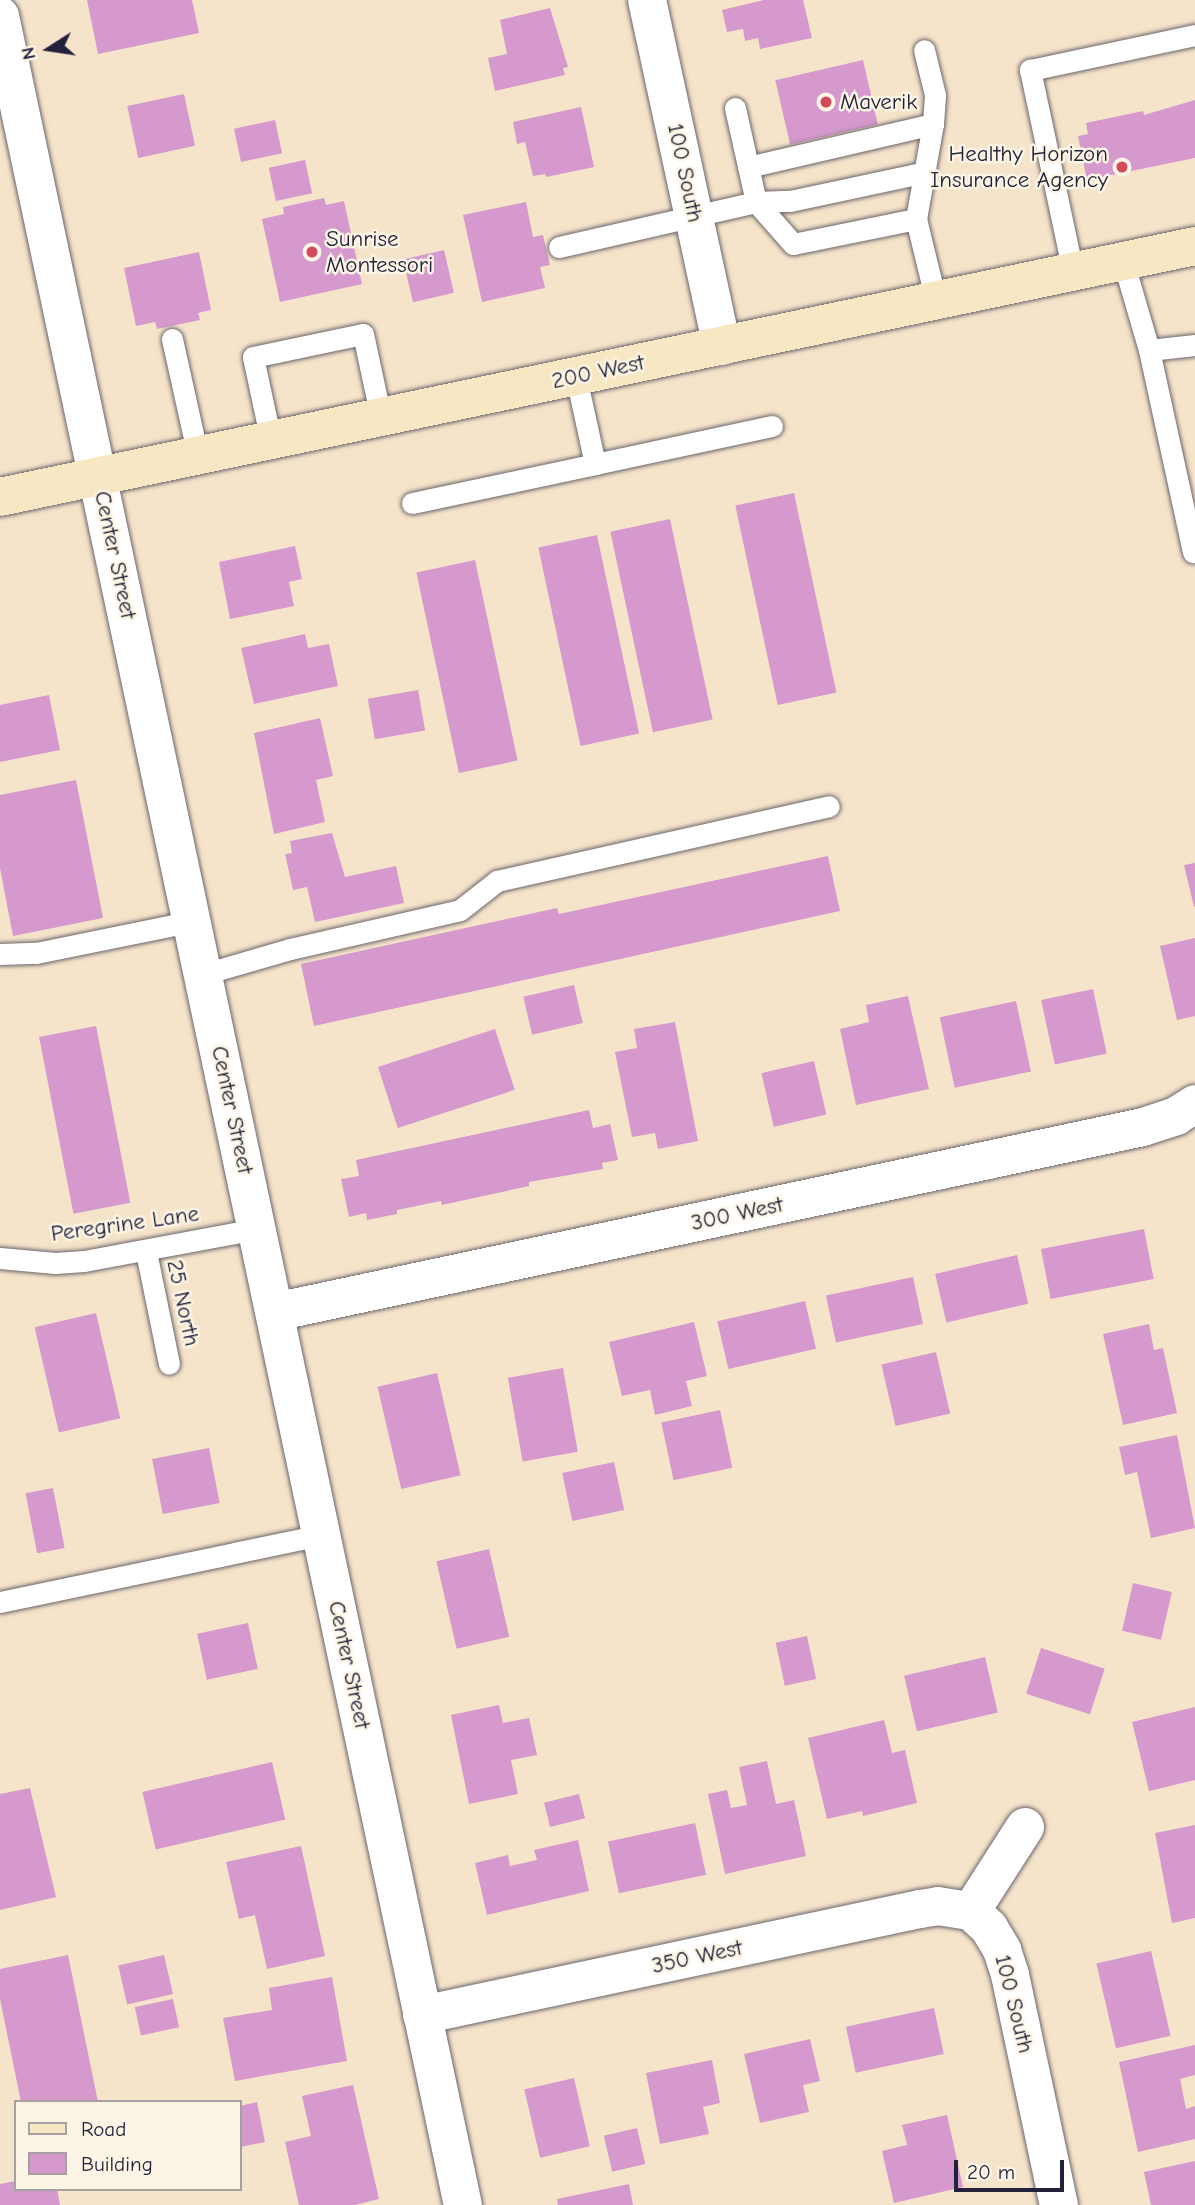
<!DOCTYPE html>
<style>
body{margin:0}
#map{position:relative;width:1195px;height:2205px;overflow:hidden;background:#f6e4ca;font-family:"Comic Neue",sans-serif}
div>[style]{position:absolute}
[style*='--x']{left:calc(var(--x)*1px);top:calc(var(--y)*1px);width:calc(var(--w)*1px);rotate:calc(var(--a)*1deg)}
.building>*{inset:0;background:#d599cd;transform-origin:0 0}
.roads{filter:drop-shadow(0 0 2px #6c666d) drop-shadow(0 0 2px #6c666d)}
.lane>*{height:21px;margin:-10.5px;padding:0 10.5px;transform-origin:10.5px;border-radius:10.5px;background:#fff}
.street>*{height:38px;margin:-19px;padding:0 19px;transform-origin:19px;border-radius:19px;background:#fff}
.secondary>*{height:38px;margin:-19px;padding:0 19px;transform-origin:19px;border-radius:19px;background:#f7e8c3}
.dots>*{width:19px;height:19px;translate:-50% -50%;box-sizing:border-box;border:4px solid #fcf5e5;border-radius:50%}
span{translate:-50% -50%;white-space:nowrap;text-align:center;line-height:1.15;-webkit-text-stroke:5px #fcf5e5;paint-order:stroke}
.poi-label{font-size:23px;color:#22223b}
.left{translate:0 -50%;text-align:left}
.right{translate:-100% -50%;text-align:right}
.street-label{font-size:23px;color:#22223b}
.legend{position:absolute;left:14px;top:2100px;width:228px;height:91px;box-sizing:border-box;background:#fcf5e5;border:2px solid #a5a1a1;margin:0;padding:9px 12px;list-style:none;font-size:21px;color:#22223b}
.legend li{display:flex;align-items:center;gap:14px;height:35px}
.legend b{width:35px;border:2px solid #a5a1a1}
.north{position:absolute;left:14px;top:14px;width:70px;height:70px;-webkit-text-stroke:5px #fcf5e5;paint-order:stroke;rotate:258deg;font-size:19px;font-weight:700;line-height:28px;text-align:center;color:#22223b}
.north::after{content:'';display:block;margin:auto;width:24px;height:32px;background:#22223b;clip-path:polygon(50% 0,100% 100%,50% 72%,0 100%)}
.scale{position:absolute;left:954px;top:2160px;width:110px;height:32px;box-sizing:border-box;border:4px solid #22223b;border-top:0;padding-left:9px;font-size:21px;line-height:24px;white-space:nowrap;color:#22223b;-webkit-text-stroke:5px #fcf5e5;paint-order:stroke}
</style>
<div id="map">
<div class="building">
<div style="clip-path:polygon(87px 0,192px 0,199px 33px,98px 54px)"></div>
<div style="clip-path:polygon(764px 0,803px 0,812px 38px,760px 49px,758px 38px,745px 41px,743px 29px,727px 32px,722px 10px)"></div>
<div style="clip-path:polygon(550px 8px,568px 67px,563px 68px,565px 75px,495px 91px,488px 58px,507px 54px,500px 20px)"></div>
<div style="left:863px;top:60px;width:66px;height:90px;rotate:77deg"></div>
<div style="left:184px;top:94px;width:53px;height:58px;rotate:78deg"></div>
<div style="clip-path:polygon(1195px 100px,1195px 158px,1087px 180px,1078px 136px,1088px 134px,1086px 123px,1143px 111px,1144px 115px)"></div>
<div style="clip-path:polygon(581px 107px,594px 167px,546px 177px,545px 174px,533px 176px,525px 142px,517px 144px,513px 122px)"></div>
<div style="left:275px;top:120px;width:34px;height:42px;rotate:78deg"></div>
<div style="left:305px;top:160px;width:34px;height:37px;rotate:78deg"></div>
<div style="clip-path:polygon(324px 198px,326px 205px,344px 201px,362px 284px,280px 302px,262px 219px,284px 214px,283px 207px)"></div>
<div style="clip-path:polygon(526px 202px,533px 237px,543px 235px,550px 265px,540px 267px,545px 288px,482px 302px,463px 215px)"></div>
<div style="left:444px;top:250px;width:44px;height:42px;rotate:77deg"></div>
<div style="clip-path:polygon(199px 252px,211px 310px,198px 313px,200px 320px,157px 329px,155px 322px,136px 326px,124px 268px)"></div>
<div style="left:794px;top:493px;width:204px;height:60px;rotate:78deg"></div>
<div style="left:670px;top:519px;width:205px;height:61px;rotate:78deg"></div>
<div style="left:597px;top:535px;width:203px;height:60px;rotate:78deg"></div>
<div style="clip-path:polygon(295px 546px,302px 579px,289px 582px,294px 606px,230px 619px,219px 562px)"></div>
<div style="left:475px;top:560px;width:205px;height:60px;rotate:78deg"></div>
<div style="clip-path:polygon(305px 634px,308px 648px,329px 644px,338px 686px,254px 704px,241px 648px)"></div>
<div style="left:418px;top:690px;width:41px;height:51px;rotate:80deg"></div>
<div style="clip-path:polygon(49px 695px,60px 750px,0 762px,0 705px)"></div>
<div style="clip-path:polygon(320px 718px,333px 776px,316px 780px,325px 822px,274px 834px,254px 733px)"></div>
<div style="clip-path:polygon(76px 780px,103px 918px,13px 936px,0 868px,0 795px)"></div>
<div style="clip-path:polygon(332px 833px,345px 877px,396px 866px,404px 903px,315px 922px,307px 887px,293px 890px,285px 854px,292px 853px,290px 841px)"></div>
<div style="clip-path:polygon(828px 856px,840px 911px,314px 1026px,301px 964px,557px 908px,559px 914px)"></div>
<div style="clip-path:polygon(1195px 863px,1195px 907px,1194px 907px,1184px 865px)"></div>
<div style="clip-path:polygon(1195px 938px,1195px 1016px,1177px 1020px,1160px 946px)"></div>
<div style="left:574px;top:985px;width:39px;height:52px;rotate:77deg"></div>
<div style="left:1093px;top:989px;width:66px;height:53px;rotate:78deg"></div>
<div style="clip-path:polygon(908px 996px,929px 1089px,856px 1105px,840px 1029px,869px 1022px,866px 1005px)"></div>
<div style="left:1016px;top:1001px;width:72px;height:78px;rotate:78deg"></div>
<div style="clip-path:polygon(675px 1022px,698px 1141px,658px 1149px,655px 1133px,632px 1137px,615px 1052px,637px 1048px,634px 1029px)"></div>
<div style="left:96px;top:1026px;width:180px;height:58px;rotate:79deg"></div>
<div style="left:495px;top:1029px;width:64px;height:123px;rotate:72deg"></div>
<div style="left:814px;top:1061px;width:55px;height:54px;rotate:77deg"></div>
<div style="clip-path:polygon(589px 1110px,593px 1128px,610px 1124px,618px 1160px,602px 1163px,603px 1169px,529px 1182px,529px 1186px,442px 1205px,441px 1201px,397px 1210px,397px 1214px,367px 1220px,366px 1213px,349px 1217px,341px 1179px,359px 1176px,356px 1160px)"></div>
<div style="left:1144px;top:1229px;width:51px;height:105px;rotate:79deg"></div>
<div style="left:1017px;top:1255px;width:50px;height:84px;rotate:77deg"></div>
<div style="left:913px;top:1277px;width:48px;height:89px;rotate:78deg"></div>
<div style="left:805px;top:1301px;width:49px;height:90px;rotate:77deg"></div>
<div style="left:96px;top:1313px;width:108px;height:63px;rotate:77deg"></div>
<div style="clip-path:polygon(694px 1322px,707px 1376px,686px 1381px,692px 1406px,655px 1415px,650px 1390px,622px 1396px,609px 1342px)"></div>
<div style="clip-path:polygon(1149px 1324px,1154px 1350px,1163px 1348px,1177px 1413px,1123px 1425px,1103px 1334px)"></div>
<div style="left:936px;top:1352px;width:63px;height:56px;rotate:77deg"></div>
<div style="left:563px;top:1368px;width:85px;height:56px;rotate:80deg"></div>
<div style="left:437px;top:1373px;width:105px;height:61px;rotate:77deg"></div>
<div style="left:720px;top:1410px;width:59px;height:60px;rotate:78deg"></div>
<div style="clip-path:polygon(1177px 1435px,1195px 1528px,1151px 1538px,1137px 1472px,1125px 1475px,1119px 1447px)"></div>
<div style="left:209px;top:1448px;width:56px;height:58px;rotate:79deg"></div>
<div style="left:614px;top:1462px;width:49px;height:53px;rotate:78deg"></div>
<div style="left:53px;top:1488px;width:61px;height:28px;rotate:79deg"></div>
<div style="left:489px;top:1549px;width:90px;height:54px;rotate:77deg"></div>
<div style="left:1133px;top:1583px;width:40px;height:49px;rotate:13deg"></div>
<div style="left:248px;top:1623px;width:47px;height:52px;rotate:78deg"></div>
<div style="left:807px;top:1636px;width:44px;height:32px;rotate:78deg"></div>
<div style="left:1041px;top:1648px;width:67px;height:48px;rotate:18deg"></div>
<div style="left:985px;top:1657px;width:57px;height:83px;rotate:77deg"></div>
<div style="clip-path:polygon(499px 1705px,503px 1723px,529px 1718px,537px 1755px,511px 1760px,518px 1794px,469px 1804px,451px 1715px)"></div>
<div style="clip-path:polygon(1195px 1707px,1195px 1780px,1149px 1791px,1132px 1722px)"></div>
<div style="clip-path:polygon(884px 1720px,892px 1753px,905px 1750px,917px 1803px,863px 1816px,862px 1811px,827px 1819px,808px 1738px)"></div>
<div style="clip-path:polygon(767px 1761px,776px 1804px,794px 1800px,806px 1856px,725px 1874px,708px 1794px,727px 1790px,731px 1808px,747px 1805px,739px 1767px)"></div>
<div style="left:272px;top:1762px;width:59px;height:133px;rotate:77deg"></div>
<div style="clip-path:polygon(30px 1788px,56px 1897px,0 1910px,0 1794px)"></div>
<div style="left:579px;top:1794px;width:25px;height:36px;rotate:76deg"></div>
<div style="left:695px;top:1823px;width:53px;height:89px;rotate:78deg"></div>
<div style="clip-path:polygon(1195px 1825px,1195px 1918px,1172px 1923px,1155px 1833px)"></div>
<div style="clip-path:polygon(578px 1840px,589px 1891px,487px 1915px,475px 1863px,508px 1855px,510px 1866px,537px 1860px,534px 1850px)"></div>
<div style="clip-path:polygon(301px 1846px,325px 1956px,267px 1969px,255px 1915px,239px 1919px,226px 1862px)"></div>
<div style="left:1151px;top:1951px;width:87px;height:56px;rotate:77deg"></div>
<div style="clip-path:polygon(68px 1955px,98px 2102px,21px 2102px,0 1999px,0 1969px)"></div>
<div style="left:164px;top:1955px;width:40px;height:47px;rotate:77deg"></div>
<div style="clip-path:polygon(332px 1977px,347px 2061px,235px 2081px,223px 2018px,272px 2010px,269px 1988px)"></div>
<div style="left:173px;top:1999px;width:29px;height:39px;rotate:78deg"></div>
<div style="left:934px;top:2008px;width:47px;height:90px;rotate:78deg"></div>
<div style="clip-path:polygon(810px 2039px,820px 2081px,803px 2085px,809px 2112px,760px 2123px,744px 2054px)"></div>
<div style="clip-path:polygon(1195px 2045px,1195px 2075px,1180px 2079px,1186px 2109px,1195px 2106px,1195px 2139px,1138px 2152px,1119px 2062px)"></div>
<div style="clip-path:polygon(712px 2060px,720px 2103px,703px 2107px,709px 2134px,660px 2144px,646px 2073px)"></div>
<div style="left:574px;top:2078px;width:70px;height:51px;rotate:77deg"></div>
<div style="clip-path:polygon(353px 2085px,379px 2199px,355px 2205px,299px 2205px,285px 2142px,311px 2136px,302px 2096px)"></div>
<div style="clip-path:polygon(257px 2102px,265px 2142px,240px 2147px,240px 2106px)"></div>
<div style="clip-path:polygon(947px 2115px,963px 2187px,894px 2203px,882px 2151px,907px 2145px,902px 2125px)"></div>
<div style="left:637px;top:2128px;width:37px;height:34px;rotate:77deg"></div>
<div style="clip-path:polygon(1195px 2161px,1195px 2205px,1151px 2205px,1144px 2172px)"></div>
<div style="clip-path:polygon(16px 2181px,16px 2189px,57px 2189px,60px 2205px,0 2205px,0 2184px)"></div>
<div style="clip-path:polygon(629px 2184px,633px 2205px,558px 2205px,557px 2199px)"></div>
</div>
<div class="roads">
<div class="lane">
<div style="--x:735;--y:108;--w:96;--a:77.4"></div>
<div style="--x:756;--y:202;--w:34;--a:-2"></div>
<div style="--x:790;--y:201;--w:139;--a:-12"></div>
<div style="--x:748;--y:167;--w:190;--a:-13.1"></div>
<div style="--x:916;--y:219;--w:97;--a:-79.9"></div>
<div style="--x:933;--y:124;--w:29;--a:-86"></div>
<div style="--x:935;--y:95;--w:46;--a:-103.7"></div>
<div style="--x:559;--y:247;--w:202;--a:-12.9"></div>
<div style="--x:756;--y:202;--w:56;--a:48.6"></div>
<div style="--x:793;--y:244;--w:126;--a:-11.5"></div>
<div style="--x:916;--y:219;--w:84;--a:76.3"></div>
<div style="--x:1123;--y:261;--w:93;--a:73.7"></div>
<div style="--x:1149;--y:350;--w:207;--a:77.7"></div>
<div style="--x:1073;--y:272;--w:207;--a:-102"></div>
<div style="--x:1030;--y:70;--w:169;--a:-12"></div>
<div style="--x:172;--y:339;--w:120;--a:77.5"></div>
<div style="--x:1149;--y:350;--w:46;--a:-6.2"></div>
<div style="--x:271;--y:441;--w:86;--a:-102.1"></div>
<div style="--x:253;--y:357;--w:112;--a:-11.8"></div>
<div style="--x:363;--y:334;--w:86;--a:77.9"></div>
<div style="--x:595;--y:464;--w:181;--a:-12.1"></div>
<div style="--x:412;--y:503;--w:187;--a:-12"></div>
<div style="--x:595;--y:464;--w:89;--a:-102.3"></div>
<div style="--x:0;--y:954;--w:36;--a:-2"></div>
<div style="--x:36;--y:953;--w:160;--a:-11.5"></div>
<div style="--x:204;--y:974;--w:90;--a:-16.2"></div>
<div style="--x:290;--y:949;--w:174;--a:-12.9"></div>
<div style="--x:460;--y:910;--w:47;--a:-38.1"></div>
<div style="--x:497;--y:881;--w:340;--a:-12.7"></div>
<div style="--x:146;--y:1252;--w:114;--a:78.4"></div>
<div style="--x:0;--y:1258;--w:55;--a:5.2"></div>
<div style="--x:55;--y:1263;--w:29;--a:-4"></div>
<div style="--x:84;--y:1261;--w:176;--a:-10.5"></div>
<div style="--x:0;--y:1602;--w:329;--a:-11.8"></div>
</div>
<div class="street">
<div style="--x:647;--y:0;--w:354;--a:77.8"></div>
<div style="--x:0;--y:16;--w:2237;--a:78.06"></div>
<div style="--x:275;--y:1312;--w:887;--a:-12.03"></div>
<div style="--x:1143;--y:1127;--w:35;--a:-18"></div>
<div style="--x:1176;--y:1116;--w:22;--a:-32"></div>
<div style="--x:1025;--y:1827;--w:100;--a:122.7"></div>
<div style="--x:971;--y:1911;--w:25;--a:43"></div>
<div style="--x:989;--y:1928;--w:26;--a:59"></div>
<div style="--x:1002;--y:1950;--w:26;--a:72"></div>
<div style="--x:1010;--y:1975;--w:235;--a:78"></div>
<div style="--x:422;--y:2015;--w:509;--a:-12.02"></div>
<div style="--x:920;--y:1909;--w:18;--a:-9"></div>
<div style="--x:938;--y:1906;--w:33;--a:9"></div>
</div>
<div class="secondary">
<div style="--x:0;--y:497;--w:1221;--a:-11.86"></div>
</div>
</div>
<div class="dots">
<div style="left:826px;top:102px;background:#d1495b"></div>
<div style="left:1122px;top:167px;background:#d1495b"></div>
<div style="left:312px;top:252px;background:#d1495b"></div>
</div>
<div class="poi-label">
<span class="left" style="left:840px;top:102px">Maverik</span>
<span class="right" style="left:1108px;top:167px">Healthy Horizon<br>Insurance Agency</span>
<span class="left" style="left:326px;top:252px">Sunrise<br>Montessori</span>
</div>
<div class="street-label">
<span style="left:685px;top:173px;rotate:78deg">100 South</span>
<span style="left:598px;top:372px;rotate:-12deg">200 West</span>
<span style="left:115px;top:555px;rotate:78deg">Center Street</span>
<span style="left:232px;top:1110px;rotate:78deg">Center Street</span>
<span style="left:737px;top:1214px;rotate:-12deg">300 West</span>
<span style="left:125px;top:1224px;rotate:-8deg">Peregrine Lane</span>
<span style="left:183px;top:1303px;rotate:78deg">25 North</span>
<span style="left:349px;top:1665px;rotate:78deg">Center Street</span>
<span style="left:697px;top:1957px;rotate:-12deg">350 West</span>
<span style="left:1014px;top:2004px;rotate:76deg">100 South</span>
</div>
<ul class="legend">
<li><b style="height:9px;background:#f7e8c3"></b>Road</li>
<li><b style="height:19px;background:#d599cd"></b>Building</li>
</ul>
<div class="north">N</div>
<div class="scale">20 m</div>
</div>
